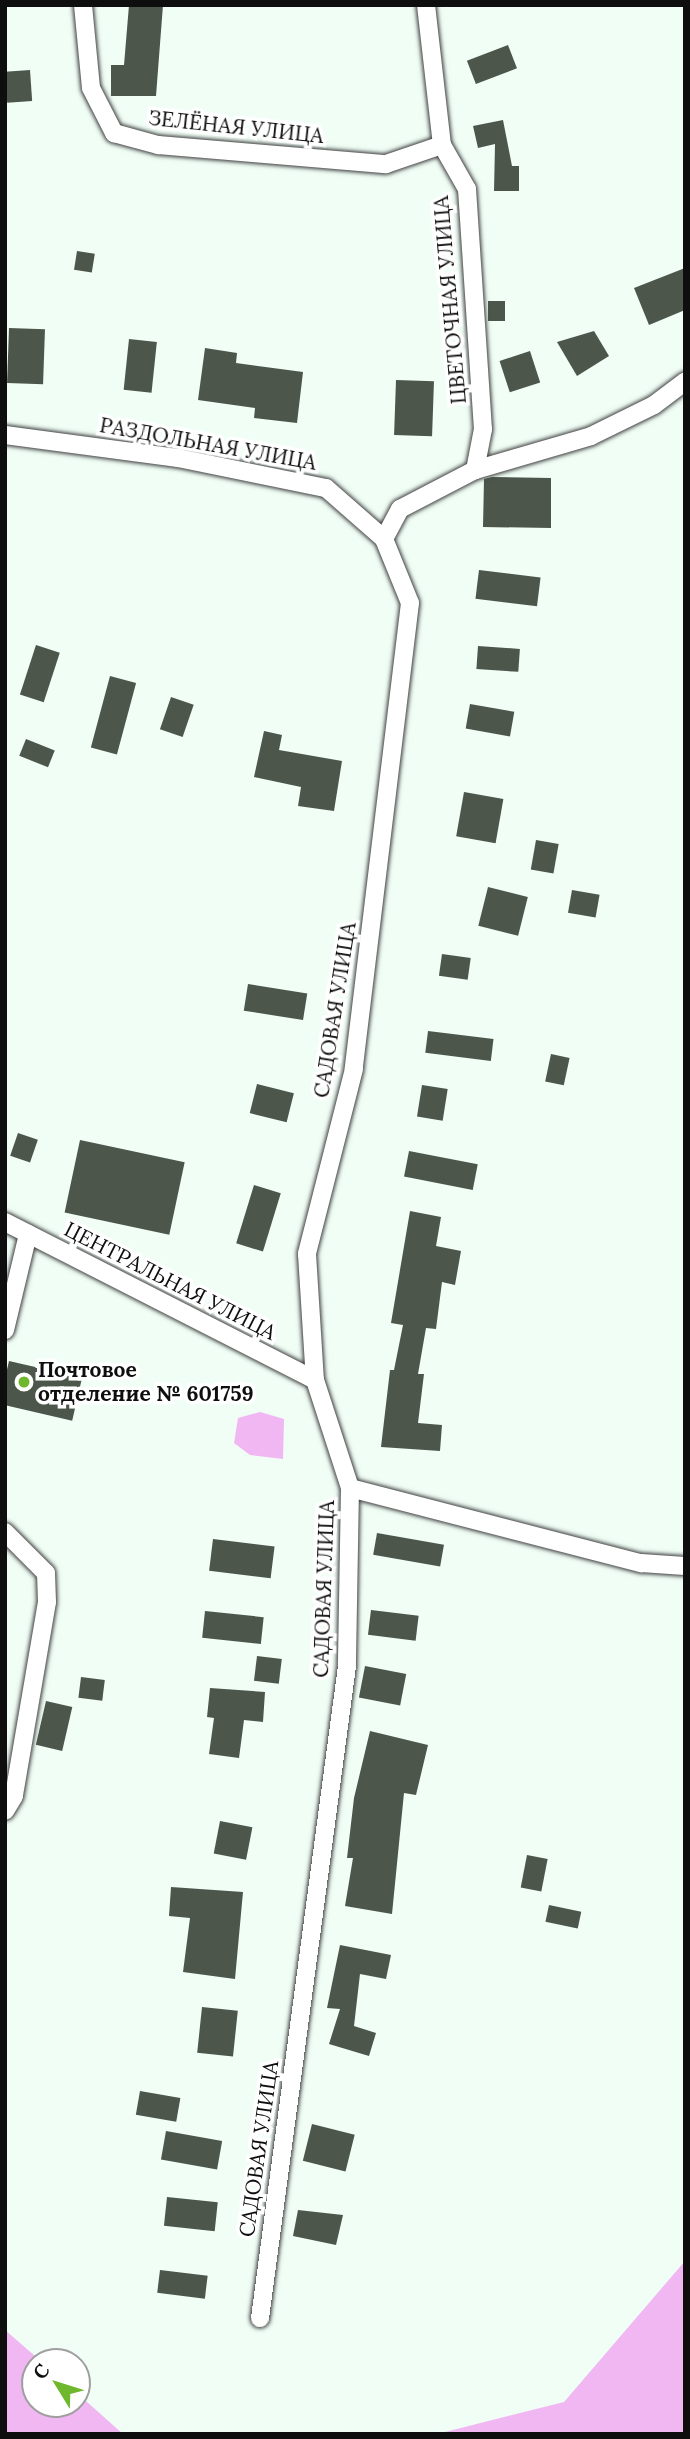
<!DOCTYPE html>
<meta charset="utf-8">
<style>
body{margin:0}
#map{position:relative;width:690px;height:2439px;overflow:hidden;background:#f0fef6;font-family:Lora,serif}
div>[style]{position:absolute}
[style*='--x']{left:calc(var(--x)*1px);top:calc(var(--y)*1px);width:calc(var(--w)*1px);rotate:calc(var(--a)*1deg)}
.water>*{inset:0;background:#f0b7f3}
.building>*{inset:0;background:#4c564b;transform-origin:0 0}
.roads{filter:drop-shadow(0 0 2px #414141) drop-shadow(0 0 2px #414141)}
.street>*{height:18px;margin:-9px;padding:0 9px;transform-origin:9px;border-radius:9px;background:#fff}
.dots>*{width:19px;height:19px;translate:-50% -50%;box-sizing:border-box;border:4px solid #fff;border-radius:50%}
span{translate:-50% -50%;white-space:nowrap;text-align:center;line-height:1.15;-webkit-text-stroke:7px #fff;paint-order:stroke}
.street-label{font-size:21px;color:#0e0e0e}
.poi-label{font-size:21px;color:#0e0e0e;font-weight:700}
.left{translate:0 -50%;text-align:left}
.frame{position:absolute;inset:0;border:7px solid #0e0e0e;pointer-events:none}
.north{position:absolute;left:21px;top:2348px;width:70px;height:70px;box-sizing:border-box;background:#fff;border:2px solid #9f9f9f;border-radius:50%;rotate:308deg;font-size:19px;font-weight:700;line-height:28px;text-align:center;color:#0e0e0e}
.north::after{content:'';display:block;margin:auto;width:24px;height:32px;background:#6fb82d;clip-path:polygon(50% 0,100% 100%,50% 72%,0 100%)}
</style>
<div id="map">
<div class="water">
<div style="clip-path:polygon(260px 1412px,284px 1419px,283px 1459px,250px 1455px,234px 1443px,238px 1418px)"></div>
<div style="clip-path:polygon(685px 2261px,685px 2434px,437px 2434px,564px 2402px)"></div>
<div style="clip-path:polygon(5px 2330px,42px 2362px,35px 2362px,35px 2404px,77px 2404px,77px 2393px,123px 2434px,5px 2434px)"></div>
</div>
<div class="building">
<div style="clip-path:polygon(129px 5px,163px 5px,156px 96px,111px 96px,111px 65px,124px 65px)"></div>
<div style="left:508px;top:45px;width:25px;height:44px;rotate:69deg"></div>
<div style="left:30px;top:70px;width:31px;height:25px;rotate:86deg"></div>
<div style="clip-path:polygon(503px 120px,512px 166px,519px 166px,519px 191px,494px 191px,495px 144px,478px 148px,473px 126px)"></div>
<div style="left:77px;top:251px;width:18px;height:19px;rotate:9deg"></div>
<div style="clip-path:polygon(685px 268px,685px 310px,649px 325px,634px 288px)"></div>
<div style="left:488px;top:301px;width:17px;height:20px"></div>
<div style="left:9px;top:328px;width:36px;height:55px;rotate:2deg"></div>
<div style="clip-path:polygon(594px 331px,609px 356px,577px 376px,557px 342px)"></div>
<div style="left:129px;top:339px;width:28px;height:51px;rotate:6deg"></div>
<div style="clip-path:polygon(205px 348px,237px 353px,236px 363px,303px 372px,297px 423px,254px 418px,255px 408px,198px 400px)"></div>
<div style="left:530px;top:351px;width:33px;height:32px;rotate:72deg"></div>
<div style="left:396px;top:380px;width:38px;height:55px;rotate:2deg"></div>
<div style="clip-path:polygon(492px 477px,551px 478px,551px 528px,483px 527px,484px 479px)"></div>
<div style="left:479px;top:570px;width:62px;height:29px;rotate:7deg"></div>
<div style="left:36px;top:645px;width:25px;height:52px;rotate:18deg"></div>
<div style="left:478px;top:646px;width:42px;height:23px;rotate:4deg"></div>
<div style="left:110px;top:676px;width:27px;height:74px;rotate:15deg"></div>
<div style="left:171px;top:697px;width:24px;height:34px;rotate:19deg"></div>
<div style="left:470px;top:704px;width:45px;height:25px;rotate:10deg"></div>
<div style="clip-path:polygon(264px 731px,282px 735px,279px 750px,342px 761px,334px 811px,298px 806px,301px 787px,254px 777px)"></div>
<div style="left:26px;top:739px;width:31px;height:18px;rotate:22deg"></div>
<div style="left:464px;top:792px;width:40px;height:45px;rotate:10deg"></div>
<div style="left:536px;top:840px;width:23px;height:30px;rotate:10deg"></div>
<div style="left:488px;top:887px;width:41px;height:40px;rotate:14deg"></div>
<div style="left:572px;top:890px;width:28px;height:23px;rotate:10deg"></div>
<div style="left:442px;top:954px;width:29px;height:22px;rotate:8deg"></div>
<div style="left:248px;top:984px;width:60px;height:27px;rotate:9deg"></div>
<div style="left:428px;top:1031px;width:66px;height:22px;rotate:7deg"></div>
<div style="left:551px;top:1054px;width:19px;height:28px;rotate:12deg"></div>
<div style="left:257px;top:1084px;width:38px;height:30px;rotate:14deg"></div>
<div style="left:422px;top:1085px;width:26px;height:32px;rotate:9deg"></div>
<div style="left:18px;top:1133px;width:21px;height:24px;rotate:19deg"></div>
<div style="left:80px;top:1140px;width:107px;height:74px;rotate:12deg"></div>
<div style="left:409px;top:1151px;width:70px;height:26px;rotate:11deg"></div>
<div style="left:254px;top:1185px;width:28px;height:61px;rotate:17deg"></div>
<div style="clip-path:polygon(410px 1211px,441px 1217px,436px 1246px,461px 1251px,455px 1285px,442px 1282px,436px 1329px,426px 1328px,418px 1374px,424px 1374px,418px 1423px,442px 1425px,440px 1451px,381px 1447px,390px 1370px,394px 1370px,403px 1325px,391px 1323px)"></div>
<div style="left:9px;top:1361px;width:75px;height:44px;rotate:13deg"></div>
<div style="left:377px;top:1533px;width:68px;height:22px;rotate:10deg"></div>
<div style="left:213px;top:1539px;width:62px;height:32px;rotate:7deg"></div>
<div style="left:371px;top:1610px;width:48px;height:25px;rotate:7deg"></div>
<div style="left:205px;top:1611px;width:59px;height:27px;rotate:6deg"></div>
<div style="left:257px;top:1656px;width:25px;height:25px;rotate:7deg"></div>
<div style="left:365px;top:1666px;width:42px;height:32px;rotate:11deg"></div>
<div style="left:81px;top:1677px;width:24px;height:21px;rotate:7deg"></div>
<div style="clip-path:polygon(210px 1688px,265px 1692px,263px 1722px,244px 1720px,239px 1758px,209px 1754px,214px 1718px,207px 1717px)"></div>
<div style="left:46px;top:1701px;width:27px;height:45px;rotate:13deg"></div>
<div style="clip-path:polygon(370px 1731px,428px 1745px,416px 1795px,404px 1793px,392px 1914px,345px 1906px,353px 1858px,347px 1858px,354px 1798px)"></div>
<div style="left:220px;top:1821px;width:33px;height:33px;rotate:11deg"></div>
<div style="left:527px;top:1855px;width:21px;height:33px;rotate:11deg"></div>
<div style="clip-path:polygon(171px 1887px,243px 1892px,235px 1979px,183px 1972px,190px 1918px,169px 1916px)"></div>
<div style="left:549px;top:1905px;width:33px;height:17px;rotate:12deg"></div>
<div style="clip-path:polygon(340px 1945px,391px 1955px,386px 1979px,360px 1974px,354px 2026px,376px 2033px,369px 2056px,329px 2044px,340px 2009px,327px 2008px)"></div>
<div style="left:202px;top:2007px;width:36px;height:46px;rotate:6deg"></div>
<div style="left:140px;top:2091px;width:41px;height:24px;rotate:10deg"></div>
<div style="left:312px;top:2124px;width:44px;height:38px;rotate:14deg"></div>
<div style="left:166px;top:2131px;width:57px;height:29px;rotate:10deg"></div>
<div style="left:167px;top:2197px;width:51px;height:29px;rotate:6deg"></div>
<div style="clip-path:polygon(298px 2210px,343px 2215px,336px 2245px,293px 2236px)"></div>
<div style="left:160px;top:2270px;width:48px;height:23px;rotate:7deg"></div>
</div>
<div class="roads">
<div class="street">
<div style="--x:83;--y:5;--w:83;--a:84.5"></div>
<div style="--x:91;--y:88;--w:51;--a:62.9"></div>
<div style="--x:114;--y:133;--w:46;--a:15.3"></div>
<div style="--x:158;--y:145;--w:229;--a:4.8"></div>
<div style="--x:386;--y:164;--w:59;--a:-18.7"></div>
<div style="--x:426;--y:5;--w:141;--a:83.5"></div>
<div style="--x:442;--y:145;--w:51;--a:60.4"></div>
<div style="--x:467;--y:189;--w:241;--a:86.2"></div>
<div style="--x:483;--y:429;--w:42;--a:101"></div>
<div style="--x:5;--y:435;--w:175;--a:7.6"></div>
<div style="--x:178;--y:458;--w:151;--a:11.5"></div>
<div style="--x:326;--y:488;--w:77;--a:41.3"></div>
<div style="--x:384;--y:539;--w:69;--a:67.9"></div>
<div style="--x:410;--y:603;--w:469;--a:96.9"></div>
<div style="--x:354;--y:1069;--w:191;--a:104.3"></div>
<div style="--x:307;--y:1254;--w:126;--a:86.4"></div>
<div style="--x:315;--y:1380;--w:114;--a:72"></div>
<div style="--x:350;--y:1488;--w:178;--a:91"></div>
<div style="--x:347;--y:1666;--w:658;--a:97.6"></div>
<div style="--x:384;--y:539;--w:34;--a:-62"></div>
<div style="--x:400;--y:509;--w:85;--a:-27.5"></div>
<div style="--x:475;--y:470;--w:121;--a:-16.3"></div>
<div style="--x:591;--y:436;--w:70;--a:-26.2"></div>
<div style="--x:654;--y:405;--w:39;--a:-37"></div>
<div style="--x:5;--y:1222;--w:348;--a:27"></div>
<div style="--x:5;--y:1330;--w:99;--a:-76.5"></div>
<div style="--x:350;--y:1488;--w:301;--a:14.5"></div>
<div style="--x:641;--y:1563;--w:44;--a:3.9"></div>
<div style="--x:5;--y:1532;--w:58;--a:45"></div>
<div style="--x:46;--y:1573;--w:29;--a:88"></div>
<div style="--x:47;--y:1602;--w:197;--a:99.7"></div>
<div style="--x:14;--y:1796;--w:17;--a:121"></div>
</div>
</div>
<div class="dots">
<div style="left:24px;top:1382px;background:#6fb82d"></div>
</div>
<div class="street-label">
<span style="left:236px;top:127px;rotate:6deg">ЗЕЛЁНАЯ УЛИЦА</span>
<span style="left:450px;top:300px;rotate:-95deg">ЦВЕТОЧНАЯ УЛИЦА</span>
<span style="left:208px;top:444px;rotate:10deg">РАЗДОЛЬНАЯ УЛИЦА</span>
<span style="left:335px;top:1010px;rotate:-81deg">САДОВАЯ УЛИЦА</span>
<span style="left:170px;top:1281px;rotate:27deg">ЦЕНТРАЛЬНАЯ УЛИЦА</span>
<span style="left:324px;top:1589px;rotate:-88deg">САДОВАЯ УЛИЦА</span>
<span style="left:259px;top:2149px;rotate:-82deg">САДОВАЯ УЛИЦА</span>
</div>
<div class="poi-label">
<span class="left" style="left:38px;top:1382px">Почтовое<br>отделение № 601759</span>
</div>
<div class="frame"></div>
<div class="north">С</div>
</div>
